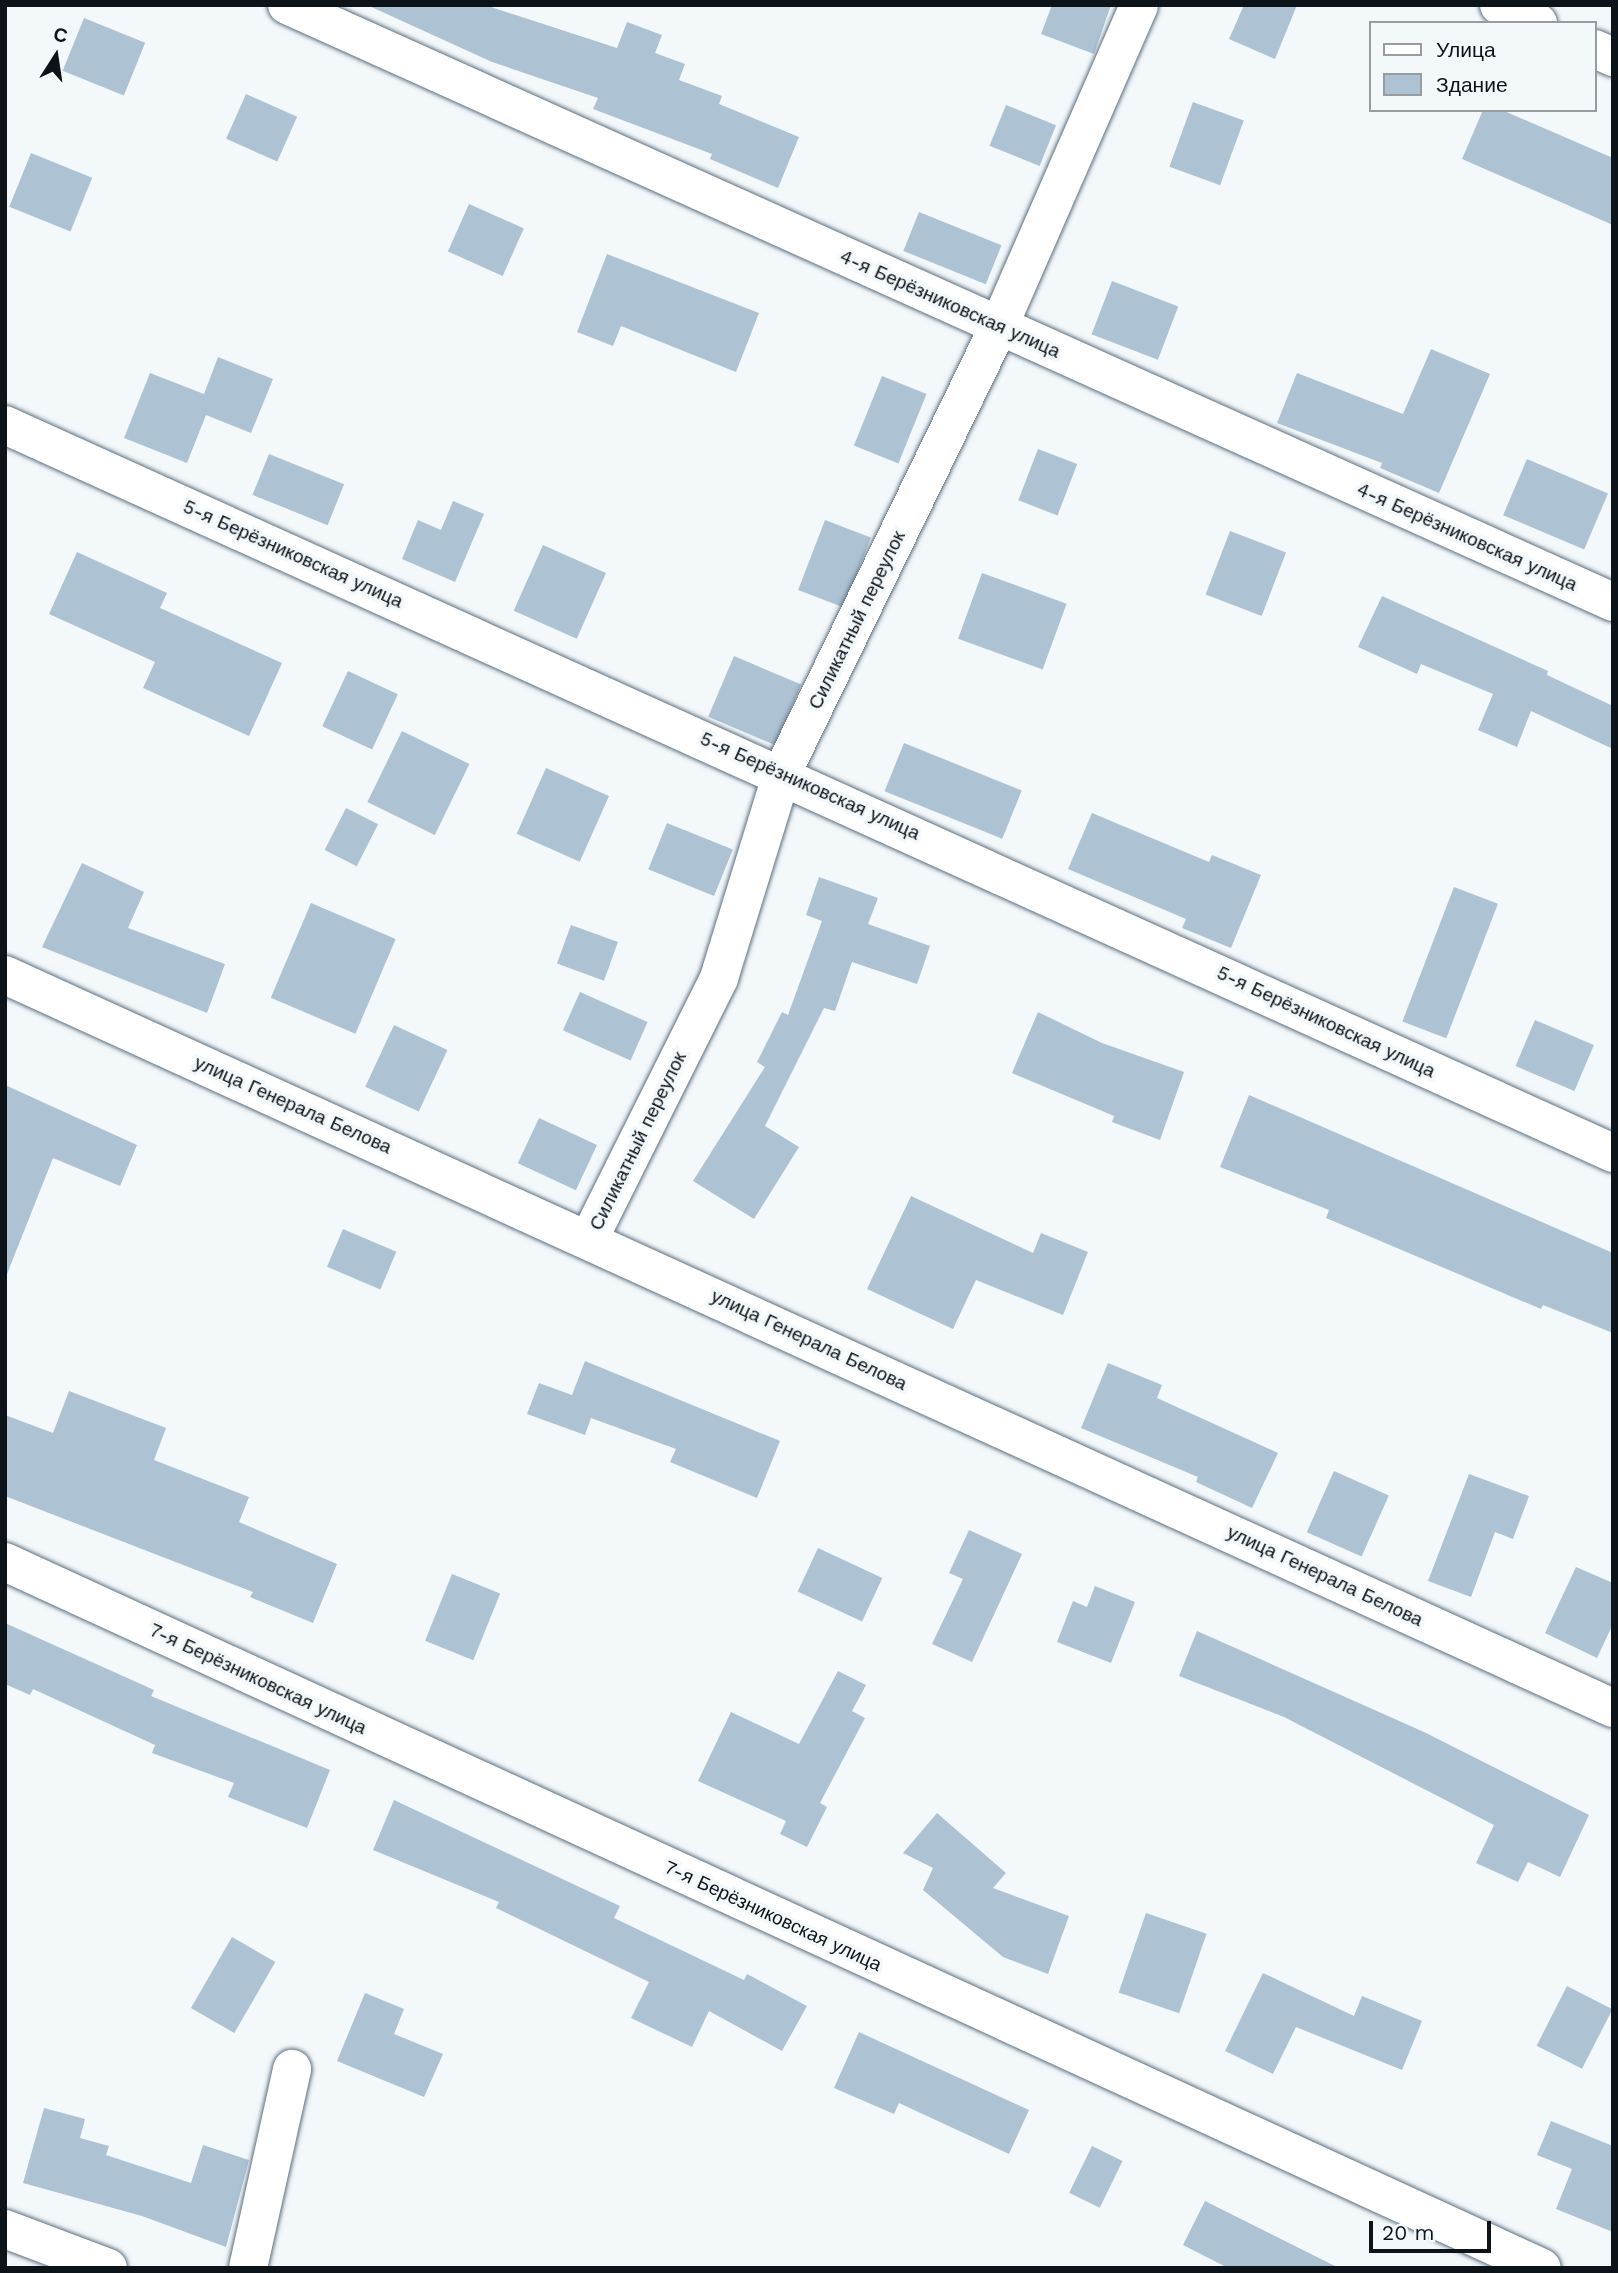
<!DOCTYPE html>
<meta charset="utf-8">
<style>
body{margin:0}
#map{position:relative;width:1618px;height:2273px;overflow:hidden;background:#f3f8fb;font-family:"Work Sans",sans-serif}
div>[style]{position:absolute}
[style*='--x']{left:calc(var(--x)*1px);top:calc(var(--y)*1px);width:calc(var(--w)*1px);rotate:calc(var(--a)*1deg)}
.building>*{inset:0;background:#adc2d3;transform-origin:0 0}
.roads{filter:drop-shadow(0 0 2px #5c6f7f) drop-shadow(0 0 2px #5c6f7f)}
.minor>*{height:38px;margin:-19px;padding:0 19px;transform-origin:19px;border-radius:19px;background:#fff}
.major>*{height:38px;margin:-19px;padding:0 19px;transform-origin:19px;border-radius:19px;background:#fff}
span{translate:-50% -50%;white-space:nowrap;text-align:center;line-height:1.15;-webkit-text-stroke:7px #f3f8fb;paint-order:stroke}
.street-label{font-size:19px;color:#0c1319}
.frame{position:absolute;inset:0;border:7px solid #0c1319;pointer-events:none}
.legend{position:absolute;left:1369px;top:21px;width:228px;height:91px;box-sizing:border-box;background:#f3f8fb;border:2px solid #979ca1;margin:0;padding:9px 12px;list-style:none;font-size:21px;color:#0c1319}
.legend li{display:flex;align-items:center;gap:14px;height:35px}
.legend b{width:35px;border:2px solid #979ca1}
.north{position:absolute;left:21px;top:21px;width:70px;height:70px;-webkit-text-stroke:5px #f3f8fb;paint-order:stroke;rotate:12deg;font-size:19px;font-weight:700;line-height:28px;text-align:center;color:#0c1319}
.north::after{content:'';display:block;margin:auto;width:24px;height:32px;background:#0c1319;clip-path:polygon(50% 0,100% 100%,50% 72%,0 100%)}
.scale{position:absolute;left:1369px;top:2221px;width:122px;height:32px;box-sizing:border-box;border:4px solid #0c1319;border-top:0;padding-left:9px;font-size:21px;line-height:24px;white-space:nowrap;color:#0c1319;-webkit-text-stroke:5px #f3f8fb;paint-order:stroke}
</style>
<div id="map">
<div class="building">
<div style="clip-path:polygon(367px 5px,485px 5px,617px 48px,627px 22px,662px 35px,655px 53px,685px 64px,679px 80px,722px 96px,719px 104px,799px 137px,778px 188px,710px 159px,712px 154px,593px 109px,598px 98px,492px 62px)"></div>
<div style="clip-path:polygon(1052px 5px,1111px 5px,1094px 54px,1041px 34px)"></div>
<div style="clip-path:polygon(1244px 5px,1297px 5px,1275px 59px,1229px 39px)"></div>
<div style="left:84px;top:18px;width:66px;height:57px;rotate:22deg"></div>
<div style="left:246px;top:94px;width:56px;height:49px;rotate:24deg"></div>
<div style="left:1193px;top:102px;width:54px;height:69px;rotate:20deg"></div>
<div style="left:1006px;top:105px;width:54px;height:44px;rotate:22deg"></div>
<div style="clip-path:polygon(1483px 110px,1502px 110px,1613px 158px,1613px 225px,1462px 159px)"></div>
<div style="left:31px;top:153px;width:66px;height:58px;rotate:22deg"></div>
<div style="left:469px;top:204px;width:60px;height:52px;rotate:24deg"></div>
<div style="left:919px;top:212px;width:89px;height:42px;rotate:22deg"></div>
<div style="clip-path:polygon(607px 254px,759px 313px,736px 372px,621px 326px,613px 346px,577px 332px)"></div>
<div style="left:1112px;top:281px;width:71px;height:57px;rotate:21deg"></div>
<div style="clip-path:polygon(1431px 349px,1490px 374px,1439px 493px,1380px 468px,1382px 463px,1277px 423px,1297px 373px,1403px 414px)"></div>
<div style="clip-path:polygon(218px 357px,273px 379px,251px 433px,206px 415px,187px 463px,124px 438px,150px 373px,204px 394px)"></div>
<div style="left:882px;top:376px;width:48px;height:75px;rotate:22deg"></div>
<div style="left:1038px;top:449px;width:42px;height:55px;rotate:21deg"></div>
<div style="left:269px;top:454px;width:81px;height:44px;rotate:22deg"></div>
<div style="left:1527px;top:459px;width:88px;height:61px;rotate:23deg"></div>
<div style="clip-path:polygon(453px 501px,484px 514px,455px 582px,402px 559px,418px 520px,441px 530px)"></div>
<div style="left:825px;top:520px;width:49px;height:75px;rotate:21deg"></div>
<div style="left:1230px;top:531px;width:60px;height:68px;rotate:21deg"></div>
<div style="left:543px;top:545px;width:69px;height:72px;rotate:24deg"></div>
<div style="clip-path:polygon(77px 552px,167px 593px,160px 608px,282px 663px,249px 736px,143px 688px,155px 662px,49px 614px)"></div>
<div style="left:982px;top:573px;width:90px;height:70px;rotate:20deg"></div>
<div style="clip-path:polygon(1382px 596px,1548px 671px,1547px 675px,1613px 706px,1613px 749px,1531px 711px,1517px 747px,1478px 730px,1493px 694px,1421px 664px,1417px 674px,1358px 647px)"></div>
<div style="left:734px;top:656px;width:73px;height:66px;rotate:23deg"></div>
<div style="left:348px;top:671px;width:55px;height:61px;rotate:25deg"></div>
<div style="left:402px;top:731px;width:75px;height:79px;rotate:26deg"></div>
<div style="left:904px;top:743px;width:127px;height:52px;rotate:22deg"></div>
<div style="left:546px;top:768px;width:69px;height:72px;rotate:24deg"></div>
<div style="left:346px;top:808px;width:36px;height:47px;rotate:27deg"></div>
<div style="clip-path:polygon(1092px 813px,1209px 862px,1212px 855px,1261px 875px,1231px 948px,1182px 928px,1186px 919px,1068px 869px)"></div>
<div style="left:667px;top:823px;width:71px;height:50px;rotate:22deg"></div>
<div style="clip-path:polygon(82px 863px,144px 892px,128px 928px,225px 964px,207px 1013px,42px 947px)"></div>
<div style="clip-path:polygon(819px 877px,878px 898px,868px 924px,930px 946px,917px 984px,852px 962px,835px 1011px,824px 1008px,765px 1126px,799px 1147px,754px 1219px,693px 1181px,765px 1067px,757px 1062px,782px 1012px,788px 1015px,822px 921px,806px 915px)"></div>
<div style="left:1454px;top:887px;width:47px;height:144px;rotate:21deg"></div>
<div style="left:311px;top:903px;width:92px;height:103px;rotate:23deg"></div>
<div style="left:571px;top:925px;width:50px;height:41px;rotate:20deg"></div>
<div style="left:580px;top:992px;width:74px;height:42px;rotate:24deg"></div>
<div style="clip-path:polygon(1038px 1012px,1102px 1043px,1184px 1072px,1160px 1140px,1112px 1122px,1114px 1116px,1012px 1073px)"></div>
<div style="left:1535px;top:1020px;width:64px;height:50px;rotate:23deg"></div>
<div style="left:394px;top:1025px;width:59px;height:68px;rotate:25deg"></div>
<div style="clip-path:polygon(5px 1085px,137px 1145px,120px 1186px,53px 1158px,7px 1274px)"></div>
<div style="clip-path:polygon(1249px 1095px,1613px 1253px,1613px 1333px,1543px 1305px,1541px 1309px,1326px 1218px,1329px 1210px,1220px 1167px)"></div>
<div style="left:539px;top:1118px;width:64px;height:50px;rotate:25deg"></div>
<div style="clip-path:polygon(911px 1196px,1033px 1253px,1041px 1233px,1088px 1252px,1063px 1315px,976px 1280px,953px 1329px,867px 1289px)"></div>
<div style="left:343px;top:1229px;width:58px;height:41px;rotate:23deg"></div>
<div style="clip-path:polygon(585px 1361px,780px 1441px,757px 1498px,670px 1462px,676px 1449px,591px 1418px,585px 1435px,527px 1414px,539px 1383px,572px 1395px)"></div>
<div style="clip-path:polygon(1108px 1363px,1162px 1385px,1157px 1398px,1278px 1453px,1252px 1508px,1196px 1482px,1198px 1477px,1081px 1428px)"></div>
<div style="clip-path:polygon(69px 1391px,166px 1428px,154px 1460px,249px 1497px,239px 1522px,337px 1564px,313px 1623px,250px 1597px,253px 1592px,5px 1496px,5px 1415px,53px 1433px)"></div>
<div style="left:1334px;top:1471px;width:60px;height:67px;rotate:24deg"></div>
<div style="clip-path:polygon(1469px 1474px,1529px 1496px,1513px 1539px,1495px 1532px,1471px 1597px,1428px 1581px)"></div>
<div style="clip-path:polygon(969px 1530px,1022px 1554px,972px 1662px,932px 1644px,963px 1579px,949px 1573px)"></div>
<div style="left:818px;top:1548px;width:71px;height:48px;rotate:25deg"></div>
<div style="clip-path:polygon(1576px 1567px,1613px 1583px,1613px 1624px,1597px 1658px,1545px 1633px)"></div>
<div style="left:452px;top:1574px;width:52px;height:72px;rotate:22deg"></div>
<div style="clip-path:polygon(1095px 1586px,1135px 1602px,1111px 1663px,1057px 1642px,1073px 1601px,1087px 1607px)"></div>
<div style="clip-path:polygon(5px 1623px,154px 1690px,151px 1696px,330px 1770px,307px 1828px,228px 1797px,234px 1783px,152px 1753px,155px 1745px,33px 1689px,30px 1695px,5px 1684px)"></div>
<div style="clip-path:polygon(1197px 1631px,1424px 1732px,1589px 1815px,1560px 1877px,1528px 1862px,1518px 1882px,1476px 1863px,1494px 1825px,1284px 1717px,1179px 1676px)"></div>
<div style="clip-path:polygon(838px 1671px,866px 1685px,852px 1711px,865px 1718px,820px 1803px,827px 1807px,807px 1847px,780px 1834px,786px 1821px,698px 1781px,731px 1712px,799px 1744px)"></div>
<div style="clip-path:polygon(394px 1800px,620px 1906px,614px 1918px,744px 1980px,747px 1974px,807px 2006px,782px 2051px,709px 2011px,692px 2047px,631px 2018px,649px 1982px,496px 1908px,499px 1902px,373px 1850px)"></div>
<div style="clip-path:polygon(937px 1813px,1006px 1873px,993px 1888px,1069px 1916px,1048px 1974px,1003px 1957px,923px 1890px,933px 1868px,903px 1853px)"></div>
<div style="left:1146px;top:1913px;width:64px;height:84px;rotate:19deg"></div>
<div style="left:232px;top:1937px;width:50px;height:82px;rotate:30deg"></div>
<div style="clip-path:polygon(1263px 1973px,1354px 2016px,1362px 1996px,1422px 2021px,1402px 2070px,1296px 2027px,1273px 2074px,1225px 2051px)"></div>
<div style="left:1567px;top:1986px;width:51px;height:67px;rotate:27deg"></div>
<div style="clip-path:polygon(365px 1993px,404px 2009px,394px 2034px,443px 2054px,424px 2097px,337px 2061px)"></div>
<div style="clip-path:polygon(859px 2032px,1029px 2110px,1009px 2154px,899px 2103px,894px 2114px,834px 2088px)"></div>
<div style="clip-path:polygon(44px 2108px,85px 2119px,80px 2138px,109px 2146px,106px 2155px,191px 2183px,203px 2145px,249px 2160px,226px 2247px,142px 2216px,23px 2183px)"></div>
<div style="clip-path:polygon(1551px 2121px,1613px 2146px,1613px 2232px,1556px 2209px,1572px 2169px,1537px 2155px)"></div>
<div style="left:1092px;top:2146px;width:34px;height:52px;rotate:26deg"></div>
<div style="clip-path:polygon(1205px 2201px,1339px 2268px,1228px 2268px,1183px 2245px)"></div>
</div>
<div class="roads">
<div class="minor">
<div style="--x:287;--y:5;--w:1454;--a:24.24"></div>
<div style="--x:1499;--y:5;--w:43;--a:24.8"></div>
<div style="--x:1595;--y:49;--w:20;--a:24"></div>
<div style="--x:5;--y:425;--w:1765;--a:24.36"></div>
<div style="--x:589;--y:1239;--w:292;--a:-63.5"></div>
<div style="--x:719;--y:978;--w:214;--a:-72.9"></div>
<div style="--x:782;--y:773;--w:497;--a:-64.1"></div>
<div style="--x:999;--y:326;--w:350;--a:-66.4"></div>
<div style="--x:5;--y:1562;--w:1691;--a:24.67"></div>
<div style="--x:5;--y:2229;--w:110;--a:20.7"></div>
<div style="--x:248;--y:2268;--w:204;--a:-77.5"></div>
</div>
<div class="major">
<div style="--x:5;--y:975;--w:1767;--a:24.51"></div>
</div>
</div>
<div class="street-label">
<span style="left:950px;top:304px;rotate:24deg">4-я Берёзниковская улица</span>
<span style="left:1467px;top:537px;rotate:24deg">4-я Берёзниковская улица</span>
<span style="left:293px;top:554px;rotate:24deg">5-я Берёзниковская улица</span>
<span style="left:857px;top:620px;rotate:-64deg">Силикатный переулок</span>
<span style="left:810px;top:786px;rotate:24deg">5-я Берёзниковская улица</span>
<span style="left:1326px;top:1022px;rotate:25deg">5-я Берёзниковская улица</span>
<span style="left:293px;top:1105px;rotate:24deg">улица Генерала Белова</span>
<span style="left:638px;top:1141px;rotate:-64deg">Силикатный переулок</span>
<span style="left:809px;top:1340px;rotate:25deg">улица Генерала Белова</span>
<span style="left:1325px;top:1576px;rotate:25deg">улица Генерала Белова</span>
<span style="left:258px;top:1679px;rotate:25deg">7-я Берёзниковская улица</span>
<span style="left:773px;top:1916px;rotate:25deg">7-я Берёзниковская улица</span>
</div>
<div class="frame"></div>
<ul class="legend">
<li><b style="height:9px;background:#fff"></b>Улица</li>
<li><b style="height:19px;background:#adc2d3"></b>Здание</li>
</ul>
<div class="north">С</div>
<div class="scale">20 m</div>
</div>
